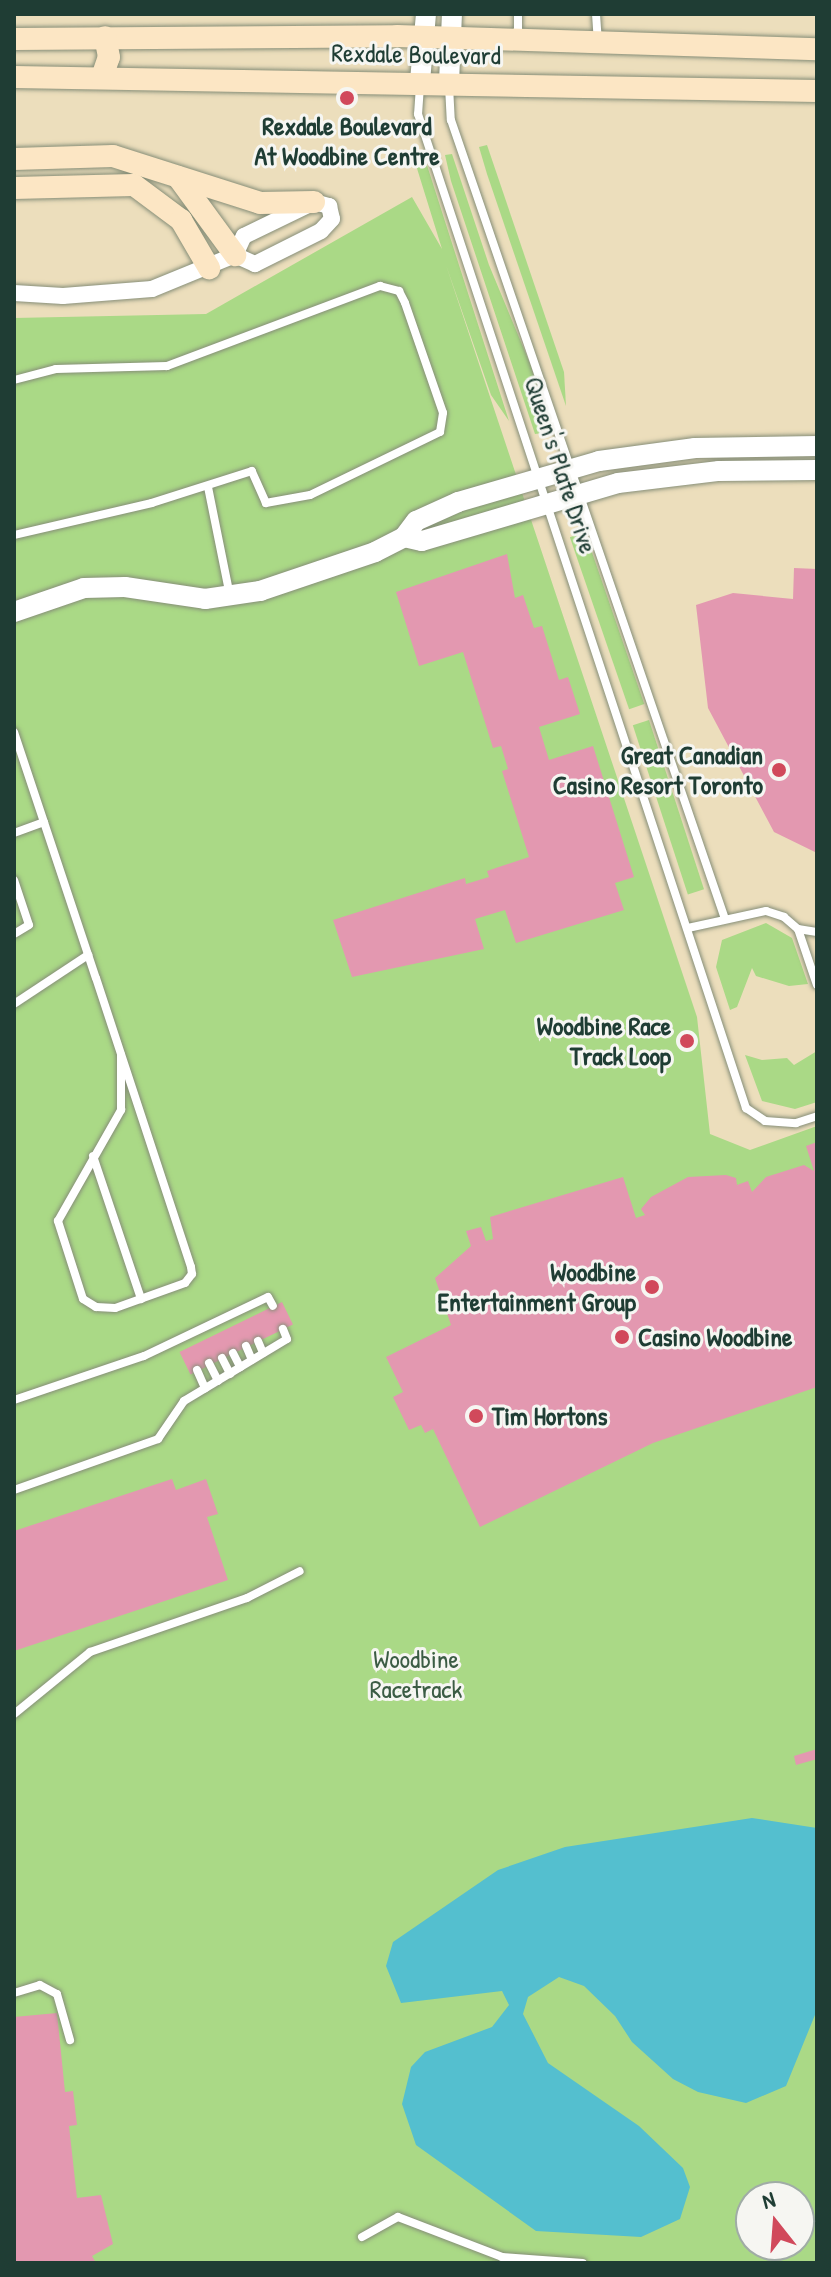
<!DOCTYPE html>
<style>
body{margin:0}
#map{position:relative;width:831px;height:2277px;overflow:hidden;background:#ecdebc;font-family:"Patrick Hand",sans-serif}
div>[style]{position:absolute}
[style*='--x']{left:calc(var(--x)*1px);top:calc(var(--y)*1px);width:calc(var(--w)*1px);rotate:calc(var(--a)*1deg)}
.green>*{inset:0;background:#aad986;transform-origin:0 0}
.water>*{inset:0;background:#54bfcf}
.building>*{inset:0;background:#e398b0;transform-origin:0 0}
.roads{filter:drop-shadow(0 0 2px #868e78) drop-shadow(0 0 2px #868e78)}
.service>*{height:8px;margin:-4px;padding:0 4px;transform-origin:4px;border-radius:4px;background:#fff}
.minor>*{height:16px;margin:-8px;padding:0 8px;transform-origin:8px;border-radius:8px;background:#fff}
.tertiary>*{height:20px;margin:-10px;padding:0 10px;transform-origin:10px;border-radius:10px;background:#fff}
.secondary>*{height:22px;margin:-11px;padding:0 11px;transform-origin:11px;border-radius:11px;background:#fce6c4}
.dots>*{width:22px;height:22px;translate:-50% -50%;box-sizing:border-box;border:4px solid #f6f6f2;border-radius:50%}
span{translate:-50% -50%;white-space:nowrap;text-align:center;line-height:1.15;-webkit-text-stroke:6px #f6f6f2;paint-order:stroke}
.street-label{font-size:26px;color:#1f3d34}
.poi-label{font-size:26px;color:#1f3d34;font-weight:700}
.right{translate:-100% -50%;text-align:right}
.left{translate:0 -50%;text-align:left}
.park-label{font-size:26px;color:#3b5c44}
.frame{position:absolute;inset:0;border:16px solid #1f3d34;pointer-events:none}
.north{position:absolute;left:735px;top:2181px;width:80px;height:80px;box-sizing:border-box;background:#f6f6f2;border:2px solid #a0aca6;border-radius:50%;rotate:343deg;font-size:22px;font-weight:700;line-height:32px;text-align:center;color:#1f3d34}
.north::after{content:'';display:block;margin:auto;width:28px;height:36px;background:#d1495b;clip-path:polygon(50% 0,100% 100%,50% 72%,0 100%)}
</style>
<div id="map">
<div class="green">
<div style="clip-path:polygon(487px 145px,564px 372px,566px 406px,487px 174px,479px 147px)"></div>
<div style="clip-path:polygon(452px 154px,489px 265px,531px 366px,550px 432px,535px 434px,451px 181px,445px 155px)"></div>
<div style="clip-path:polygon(evenodd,425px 159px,509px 421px,491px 395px,446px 265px,697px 1017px,710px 1134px,750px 1150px,817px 1126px,817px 2263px,14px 2263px,14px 318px,206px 314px,412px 197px,442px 249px,415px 162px,425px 159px,751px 2197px,799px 2197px,799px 2245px,751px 2245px,751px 2197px)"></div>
<div style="left:585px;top:532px;width:182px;height:16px;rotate:71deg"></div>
<div style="left:649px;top:720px;width:178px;height:17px;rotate:72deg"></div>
<div style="clip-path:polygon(766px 923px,792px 938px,808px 984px,789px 986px,756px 976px,752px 968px,737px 1007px,730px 1010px,716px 967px,722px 940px)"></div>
<div style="clip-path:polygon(817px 1051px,817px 1102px,795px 1109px,762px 1101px,745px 1055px,762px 1060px,787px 1058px,794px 1065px)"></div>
</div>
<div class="water">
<div style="clip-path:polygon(752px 1818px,817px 1828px,817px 2010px,786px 2086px,746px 2103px,698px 2092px,673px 2079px,632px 2042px,615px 2016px,584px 1986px,559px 1977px,528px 1997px,523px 2014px,548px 2063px,639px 2126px,683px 2168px,690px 2187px,680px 2219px,641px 2237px,536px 2231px,416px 2145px,402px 2104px,411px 2067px,425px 2052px,492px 2027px,509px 2005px,502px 1991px,401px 2003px,386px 1966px,393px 1942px,498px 1870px,565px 1847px)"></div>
</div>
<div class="building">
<div style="clip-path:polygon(507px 554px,515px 598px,523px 595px,534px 628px,542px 626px,559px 680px,568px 677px,580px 714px,539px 727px,549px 760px,593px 746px,634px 877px,615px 883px,624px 910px,516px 943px,505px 910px,475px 919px,484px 949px,352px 977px,333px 920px,465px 878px,466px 884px,489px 877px,487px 871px,529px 857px,502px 771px,508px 769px,501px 746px,493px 748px,463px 652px,419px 666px,396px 592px)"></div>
<div style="clip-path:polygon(794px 568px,817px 569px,817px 853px,774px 832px,708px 708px,696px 605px,733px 593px,793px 599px)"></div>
<div style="clip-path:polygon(817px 1142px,817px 1387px,653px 1443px,480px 1527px,433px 1429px,425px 1433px,421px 1425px,409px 1430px,393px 1397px,403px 1392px,386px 1357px,451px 1325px,435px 1278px,471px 1246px,466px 1231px,481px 1227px,486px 1241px,493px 1239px,490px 1217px,623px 1177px,636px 1218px,645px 1215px,641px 1209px,651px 1197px,688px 1177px,726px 1175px,736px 1178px,737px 1185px,748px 1181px,752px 1192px,766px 1177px,804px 1165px,814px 1171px,806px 1146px)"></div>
<div style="left:282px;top:1302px;width:25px;height:114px;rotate:64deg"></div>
<div style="clip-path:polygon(172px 1479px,176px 1490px,206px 1479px,218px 1514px,207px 1517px,228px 1580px,14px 1651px,14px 1531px)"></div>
<div style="clip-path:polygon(817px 1749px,817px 1759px,796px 1765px,794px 1756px)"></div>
<div style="clip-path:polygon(57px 2013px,65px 2092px,73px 2091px,77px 2125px,69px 2126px,77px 2198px,101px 2195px,113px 2244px,92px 2256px,96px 2263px,14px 2263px,14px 2017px)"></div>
</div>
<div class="roads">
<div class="service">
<div style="--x:596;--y:14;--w:27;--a:86"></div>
<div style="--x:518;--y:36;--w:22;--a:-90"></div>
<div style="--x:420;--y:86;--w:28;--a:94"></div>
<div style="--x:418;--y:114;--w:1047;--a:71.74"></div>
<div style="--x:746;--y:1108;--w:23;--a:34"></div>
<div style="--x:765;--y:1121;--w:31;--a:4"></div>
<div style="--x:796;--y:1123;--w:22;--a:-18"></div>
<div style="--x:449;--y:86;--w:34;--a:87"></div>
<div style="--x:451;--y:120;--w:842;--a:71.07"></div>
<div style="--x:14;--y:380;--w:43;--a:-14.7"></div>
<div style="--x:56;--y:369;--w:111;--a:-1.5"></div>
<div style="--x:167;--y:366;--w:228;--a:-20.6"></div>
<div style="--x:380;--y:286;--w:20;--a:15"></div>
<div style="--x:399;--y:291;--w:13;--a:63"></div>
<div style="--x:405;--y:303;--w:116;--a:70.9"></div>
<div style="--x:443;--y:413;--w:19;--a:99"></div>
<div style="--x:440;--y:432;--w:144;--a:154.1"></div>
<div style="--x:310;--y:495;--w:45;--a:169.7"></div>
<div style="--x:266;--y:503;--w:35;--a:-114"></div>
<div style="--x:252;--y:471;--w:105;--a:162.3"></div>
<div style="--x:152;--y:503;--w:142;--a:166.9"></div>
<div style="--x:208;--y:487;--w:111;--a:78.6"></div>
<div style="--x:14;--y:732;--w:259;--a:71.6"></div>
<div style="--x:96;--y:978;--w:304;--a:71.8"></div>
<div style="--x:191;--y:1267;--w:7;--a:82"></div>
<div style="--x:192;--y:1274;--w:11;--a:128"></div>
<div style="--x:185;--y:1283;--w:74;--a:160.3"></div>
<div style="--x:115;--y:1308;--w:19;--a:-177"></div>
<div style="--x:96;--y:1307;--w:15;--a:-148"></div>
<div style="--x:83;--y:1299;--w:82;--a:-107.8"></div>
<div style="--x:58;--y:1221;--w:128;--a:-60.4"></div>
<div style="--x:121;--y:1110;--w:55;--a:-90"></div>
<div style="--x:14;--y:833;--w:32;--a:-20"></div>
<div style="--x:14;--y:880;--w:47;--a:71.6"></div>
<div style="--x:29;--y:925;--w:17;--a:149"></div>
<div style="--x:688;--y:928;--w:80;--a:-12.3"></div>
<div style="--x:766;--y:911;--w:19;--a:18"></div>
<div style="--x:784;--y:917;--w:18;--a:41"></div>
<div style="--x:798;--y:929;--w:59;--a:71.3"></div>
<div style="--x:798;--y:929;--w:19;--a:9"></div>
<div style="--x:14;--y:1004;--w:89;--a:-33.5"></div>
<div style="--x:93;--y:1156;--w:151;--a:71.4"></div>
<div style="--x:258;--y:1341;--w:13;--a:67"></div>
<div style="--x:246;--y:1346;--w:15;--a:67"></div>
<div style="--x:233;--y:1353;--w:16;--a:63"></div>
<div style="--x:222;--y:1358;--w:18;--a:63"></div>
<div style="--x:209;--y:1363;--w:20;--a:63"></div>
<div style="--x:197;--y:1370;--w:20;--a:66"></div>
<div style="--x:14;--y:1400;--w:137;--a:-18.7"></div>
<div style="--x:144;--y:1356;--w:137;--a:-25.4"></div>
<div style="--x:268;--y:1297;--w:10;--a:61"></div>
<div style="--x:14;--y:1490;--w:153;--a:-19.5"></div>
<div style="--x:158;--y:1439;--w:46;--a:-55.6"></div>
<div style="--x:184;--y:1401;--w:120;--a:-31"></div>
<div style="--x:287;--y:1339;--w:11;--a:-112"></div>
<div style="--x:14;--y:1714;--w:98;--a:-39.2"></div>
<div style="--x:90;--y:1652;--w:166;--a:-19"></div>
<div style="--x:247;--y:1598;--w:59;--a:-27"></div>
<div style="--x:14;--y:1993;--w:27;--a:-17"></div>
<div style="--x:40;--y:1985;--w:19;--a:28"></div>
<div style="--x:57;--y:1994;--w:48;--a:74.2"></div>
<div style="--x:362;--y:2237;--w:41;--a:-29.1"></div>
<div style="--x:398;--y:2217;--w:111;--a:21"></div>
<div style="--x:502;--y:2257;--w:81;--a:4.2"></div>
</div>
<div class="minor">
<div style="--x:14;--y:293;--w:49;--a:3.5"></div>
<div style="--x:63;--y:296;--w:89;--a:-4.5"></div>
<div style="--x:152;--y:289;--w:90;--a:-22.3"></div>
<div style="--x:235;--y:255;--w:21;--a:-65"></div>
<div style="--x:244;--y:236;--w:78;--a:-25.9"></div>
<div style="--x:314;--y:202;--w:16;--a:15"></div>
<div style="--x:329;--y:206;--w:13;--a:77"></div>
<div style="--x:332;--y:219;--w:16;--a:133"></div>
<div style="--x:321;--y:231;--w:74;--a:153.4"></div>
<div style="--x:255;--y:264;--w:22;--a:-156"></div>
</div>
<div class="tertiary">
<div style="--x:420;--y:81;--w:67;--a:-84.9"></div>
<div style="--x:449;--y:82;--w:68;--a:-87.5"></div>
<div style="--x:404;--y:537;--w:18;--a:13"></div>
<div style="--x:422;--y:541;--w:204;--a:-16.5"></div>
<div style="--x:618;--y:483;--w:102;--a:-6.8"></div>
<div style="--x:719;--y:471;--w:98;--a:-0.6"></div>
<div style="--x:14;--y:612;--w:74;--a:-18.9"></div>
<div style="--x:84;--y:588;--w:41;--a:-1.4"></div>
<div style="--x:125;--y:587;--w:81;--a:8.5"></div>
<div style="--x:205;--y:599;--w:56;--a:-8.3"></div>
<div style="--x:260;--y:591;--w:121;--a:-18.7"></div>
<div style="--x:375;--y:552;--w:33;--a:-27"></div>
<div style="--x:404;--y:537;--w:20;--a:-53"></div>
<div style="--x:416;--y:521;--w:46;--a:-24.3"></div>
<div style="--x:458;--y:502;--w:147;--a:-16.2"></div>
<div style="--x:599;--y:461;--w:97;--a:-7.7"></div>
<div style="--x:695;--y:448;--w:122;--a:-0.9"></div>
</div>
<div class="secondary">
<div style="--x:14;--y:39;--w:383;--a:-0.4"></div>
<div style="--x:397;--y:36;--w:420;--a:1.8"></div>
<div style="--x:14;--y:77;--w:803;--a:1"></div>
<div style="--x:102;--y:77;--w:21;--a:-71"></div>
<div style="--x:109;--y:57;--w:20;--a:-101"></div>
<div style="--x:14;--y:159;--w:99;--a:-1.7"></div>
<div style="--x:113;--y:156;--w:154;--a:17.7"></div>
<div style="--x:260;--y:203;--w:54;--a:-1.1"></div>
<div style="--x:178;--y:177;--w:97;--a:53.8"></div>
<div style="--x:14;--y:188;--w:120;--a:-1.4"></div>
<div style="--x:134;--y:185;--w:59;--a:36.7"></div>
<div style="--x:181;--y:220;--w:56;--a:59.7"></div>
</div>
</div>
<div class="dots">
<div style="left:347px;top:98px;background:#d1495b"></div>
<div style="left:779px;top:770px;background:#d1495b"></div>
<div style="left:687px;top:1041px;background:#d1495b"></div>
<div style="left:652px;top:1287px;background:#d1495b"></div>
<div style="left:622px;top:1337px;background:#d1495b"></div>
<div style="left:476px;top:1416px;background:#d1495b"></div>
</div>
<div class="street-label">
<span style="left:416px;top:54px;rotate:1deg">Rexdale Boulevard</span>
<span style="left:561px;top:465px;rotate:72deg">Queen's Plate Drive</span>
</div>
<div class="poi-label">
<span style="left:347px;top:141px">Rexdale Boulevard<br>At Woodbine Centre</span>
<span class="right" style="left:763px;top:770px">Great Canadian<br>Casino Resort Toronto</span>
<span class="right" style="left:671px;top:1041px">Woodbine Race<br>Track Loop</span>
<span class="right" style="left:636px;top:1287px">Woodbine<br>Entertainment Group</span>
<span class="left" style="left:638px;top:1337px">Casino Woodbine</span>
<span class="left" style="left:492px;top:1416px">Tim Hortons</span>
</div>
<div class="park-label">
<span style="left:416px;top:1674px">Woodbine<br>Racetrack</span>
</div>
<div class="frame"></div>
<div class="north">N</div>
</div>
